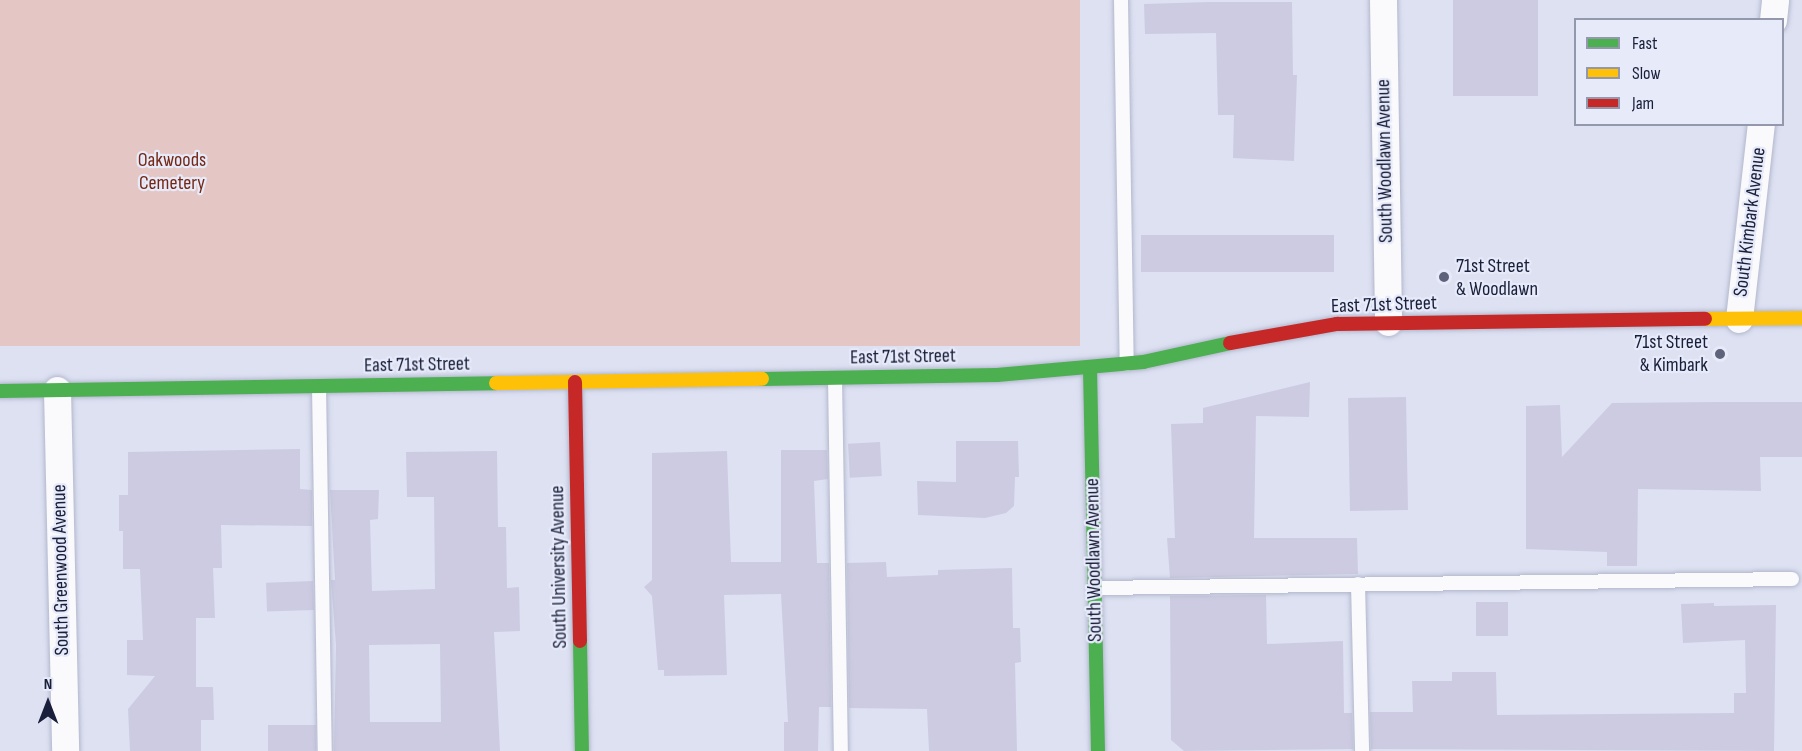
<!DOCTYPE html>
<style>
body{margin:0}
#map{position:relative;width:1802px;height:751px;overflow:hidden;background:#dde1f2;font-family:"Sofia Sans Condensed",sans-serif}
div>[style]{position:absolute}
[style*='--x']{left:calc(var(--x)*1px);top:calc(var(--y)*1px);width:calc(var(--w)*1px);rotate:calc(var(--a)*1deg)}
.green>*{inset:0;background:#e4c6c5;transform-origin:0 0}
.building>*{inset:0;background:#cdcbe2;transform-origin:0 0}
.roads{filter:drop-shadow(0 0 2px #b2b7cc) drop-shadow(0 0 2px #b2b7cc)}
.lane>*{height:14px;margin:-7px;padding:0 7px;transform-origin:7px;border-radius:7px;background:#fafafd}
.street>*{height:27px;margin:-13.5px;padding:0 13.5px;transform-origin:13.5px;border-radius:13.5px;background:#fafafd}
.fast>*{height:14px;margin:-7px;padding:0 7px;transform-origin:7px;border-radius:7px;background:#4caf50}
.slow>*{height:14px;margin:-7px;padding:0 7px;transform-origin:7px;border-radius:7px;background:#ffc107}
.jam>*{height:14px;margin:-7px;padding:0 7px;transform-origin:7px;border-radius:7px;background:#c62828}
.dots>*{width:16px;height:16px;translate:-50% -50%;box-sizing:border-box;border:3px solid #e6eaf9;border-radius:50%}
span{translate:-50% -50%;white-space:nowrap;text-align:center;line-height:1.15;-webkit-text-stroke:4.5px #e6eaf9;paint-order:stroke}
.park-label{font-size:20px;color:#752713}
.street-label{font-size:20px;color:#191e3a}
.poi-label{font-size:20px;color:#191e3a}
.left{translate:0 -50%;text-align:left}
.right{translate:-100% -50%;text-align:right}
.legend{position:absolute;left:1574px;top:18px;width:210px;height:108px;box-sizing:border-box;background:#e6eaf9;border:2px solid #9498ad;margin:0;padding:8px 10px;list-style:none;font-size:18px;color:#191e3a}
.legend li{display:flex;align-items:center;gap:12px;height:30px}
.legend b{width:30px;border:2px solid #9498ad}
.north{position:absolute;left:18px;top:673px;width:60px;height:60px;-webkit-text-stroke:4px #e6eaf9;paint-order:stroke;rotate:0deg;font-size:16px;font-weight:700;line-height:24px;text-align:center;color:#191e3a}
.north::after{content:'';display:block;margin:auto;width:21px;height:27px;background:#191e3a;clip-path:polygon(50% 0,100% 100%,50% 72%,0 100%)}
</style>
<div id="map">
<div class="green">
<div style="left:0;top:0;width:1080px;height:346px"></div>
</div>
<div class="building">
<div style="left:1453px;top:0;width:85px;height:96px"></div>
<div style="clip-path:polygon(1210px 2px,1292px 2px,1293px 75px,1297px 75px,1294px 161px,1233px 158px,1234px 115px,1218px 115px,1216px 33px,1145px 34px,1144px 4px)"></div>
<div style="left:1334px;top:235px;width:37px;height:193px;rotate:90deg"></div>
<div style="clip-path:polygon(1310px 382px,1309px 417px,1256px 416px,1254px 538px,1357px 538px,1358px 574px,1170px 578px,1167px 538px,1175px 538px,1171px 424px,1203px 423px,1203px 408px)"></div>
<div style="left:1406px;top:397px;width:113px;height:58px;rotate:89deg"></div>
<div style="clip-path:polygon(1716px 402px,1802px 402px,1802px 457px,1760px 457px,1761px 491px,1638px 489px,1637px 566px,1607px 566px,1607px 552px,1526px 549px,1526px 406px,1560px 405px,1562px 457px,1612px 403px)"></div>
<div style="clip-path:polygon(956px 441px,1018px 441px,1019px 477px,1015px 477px,1014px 506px,1006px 513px,985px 518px,918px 515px,917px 481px,956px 482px)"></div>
<div style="left:880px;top:442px;width:34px;height:32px;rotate:87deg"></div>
<div style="clip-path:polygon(300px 449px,300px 489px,312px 490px,312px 526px,221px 525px,222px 568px,213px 568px,215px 618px,196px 618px,196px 687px,213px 687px,214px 720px,201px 720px,201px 751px,130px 751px,128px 709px,155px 676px,127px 675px,127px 640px,143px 640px,140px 569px,123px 569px,123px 531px,119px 531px,119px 495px,128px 495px,128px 452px)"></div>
<div style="clip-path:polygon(781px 450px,827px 450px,828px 479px,814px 481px,817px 563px,829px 563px,831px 707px,819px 707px,818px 751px,784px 751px,784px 722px,788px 722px,781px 594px,724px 595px,727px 675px,664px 676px,664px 670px,658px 670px,652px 596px,644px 587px,652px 580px,652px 453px,727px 451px,731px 562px,781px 562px)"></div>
<div style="clip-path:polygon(evenodd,497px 451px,498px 527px,506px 527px,507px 588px,519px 587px,520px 631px,494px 632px,500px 751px,334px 751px,336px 645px,331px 580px,335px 580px,330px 490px,379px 490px,378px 519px,370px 520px,372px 591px,435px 589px,434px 497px,407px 497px,406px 452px,497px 451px,440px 644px,441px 722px,370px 722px,369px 645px,440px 644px)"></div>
<div style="clip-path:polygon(886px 562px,887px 577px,938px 575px,938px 570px,1012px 568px,1013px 628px,1020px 628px,1021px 662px,1015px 663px,1017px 751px,929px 751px,927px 709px,849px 708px,847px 563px)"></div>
<div style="left:313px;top:581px;width:29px;height:47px;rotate:88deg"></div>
<div style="clip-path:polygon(1266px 595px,1267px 644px,1343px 641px,1344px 713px,1352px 713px,1353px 749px,1184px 751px,1171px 740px,1170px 596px)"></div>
<div style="left:1476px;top:602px;width:32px;height:34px"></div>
<div style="clip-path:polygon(1714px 603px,1714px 606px,1776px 605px,1774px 751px,1371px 749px,1370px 712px,1413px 712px,1412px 681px,1452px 681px,1452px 672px,1496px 672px,1497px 715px,1734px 713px,1734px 693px,1746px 693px,1745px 640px,1683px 643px,1681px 604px)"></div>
<div style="left:268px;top:725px;width:48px;height:26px"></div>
</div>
<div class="roads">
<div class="lane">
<div style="--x:1121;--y:0;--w:364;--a:89.1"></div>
<div style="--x:835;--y:378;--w:373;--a:89.1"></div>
<div style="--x:319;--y:386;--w:365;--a:89.1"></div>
<div style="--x:1358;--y:584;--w:167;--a:88.6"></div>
<div style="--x:1095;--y:588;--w:697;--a:-0.74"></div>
</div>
<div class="street">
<div style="--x:1383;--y:0;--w:322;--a:89.1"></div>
<div style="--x:1773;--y:20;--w:20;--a:-84"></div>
<div style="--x:1739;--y:319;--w:196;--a:-83.6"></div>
<div style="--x:57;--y:390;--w:361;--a:88.7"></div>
</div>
<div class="fast">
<div style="--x:1090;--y:369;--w:382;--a:88.8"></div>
<div style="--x:762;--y:379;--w:235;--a:-1"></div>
<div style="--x:997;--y:375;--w:147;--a:-5.1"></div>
<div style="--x:1143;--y:362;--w:89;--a:-12.3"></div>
<div style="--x:0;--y:391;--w:496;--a:-0.9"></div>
<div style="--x:580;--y:641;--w:110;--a:89"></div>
</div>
<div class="slow">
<div style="--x:1705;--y:319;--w:97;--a:-0.6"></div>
<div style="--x:496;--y:383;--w:266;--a:-0.9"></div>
</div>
<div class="jam">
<div style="--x:1230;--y:343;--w:109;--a:-10.1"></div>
<div style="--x:1337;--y:324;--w:368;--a:-0.8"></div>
<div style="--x:575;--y:382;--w:259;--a:88.9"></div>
</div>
</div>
<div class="dots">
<div style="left:1444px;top:277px;background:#5e627a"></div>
<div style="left:1720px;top:354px;background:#5e627a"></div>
</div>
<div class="park-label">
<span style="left:172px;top:172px">Oakwoods<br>Cemetery</span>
</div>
<div class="street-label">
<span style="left:1385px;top:161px;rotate:-91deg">South Woodlawn Avenue</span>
<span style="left:1750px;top:222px;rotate:-83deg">South Kimbark Avenue</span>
<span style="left:1384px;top:305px;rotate:-2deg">East 71st Street</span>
<span style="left:903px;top:357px;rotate:-1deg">East 71st Street</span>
<span style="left:417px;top:365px;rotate:-1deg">East 71st Street</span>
<span style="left:1094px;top:560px;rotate:-91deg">South Woodlawn Avenue</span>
<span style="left:559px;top:567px;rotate:-91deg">South University Avenue</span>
<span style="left:61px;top:570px;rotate:-91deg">South Greenwood Avenue</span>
</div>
<div class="poi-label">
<span class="left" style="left:1456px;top:278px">71st Street<br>&amp; Woodlawn</span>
<span class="right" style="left:1708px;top:354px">71st Street<br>&amp; Kimbark</span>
</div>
<ul class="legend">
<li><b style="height:8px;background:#4caf50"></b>Fast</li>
<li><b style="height:8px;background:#ffc107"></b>Slow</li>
<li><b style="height:8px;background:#c62828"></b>Jam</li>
</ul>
<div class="north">N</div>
</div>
